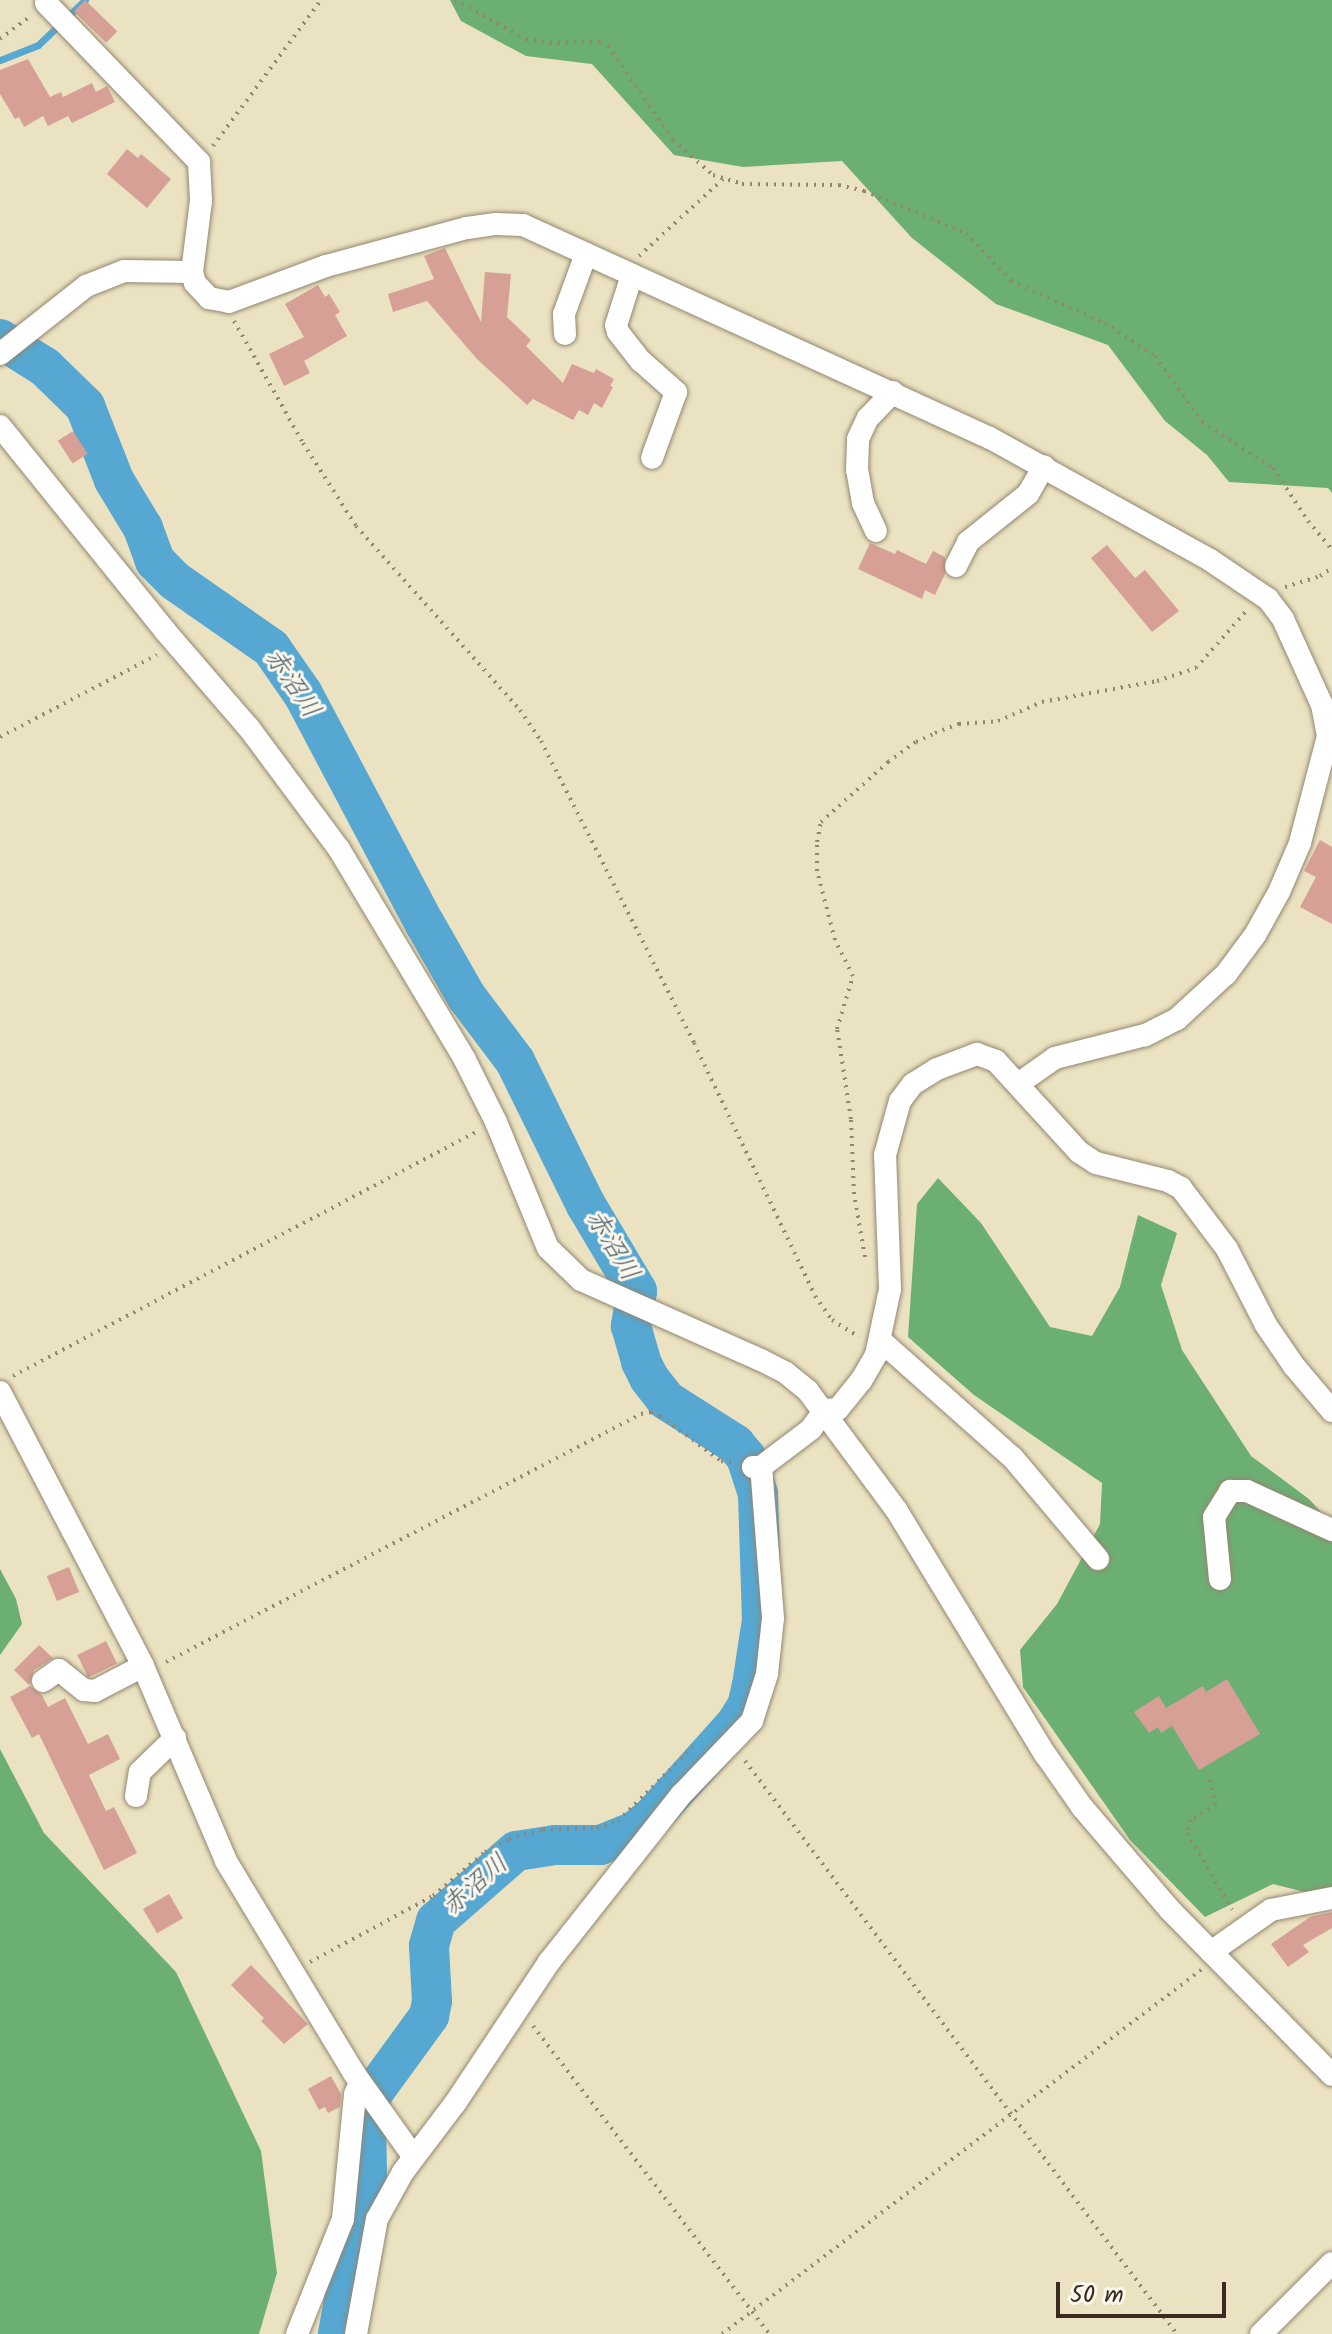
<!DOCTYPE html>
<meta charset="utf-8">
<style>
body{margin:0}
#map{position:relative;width:1332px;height:2334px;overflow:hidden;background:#ebe2c1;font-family:Kalam,"Klee One",sans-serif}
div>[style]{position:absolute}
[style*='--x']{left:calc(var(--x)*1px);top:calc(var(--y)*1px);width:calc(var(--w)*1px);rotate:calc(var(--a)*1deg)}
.forest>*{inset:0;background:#6caf73}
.stream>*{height:7px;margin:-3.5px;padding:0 3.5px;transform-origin:3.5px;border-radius:3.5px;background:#56a7d1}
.river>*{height:40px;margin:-20px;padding:0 20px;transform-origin:20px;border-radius:20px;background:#56a7d1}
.building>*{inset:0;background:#d6a096;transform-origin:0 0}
.path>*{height:4px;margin-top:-2px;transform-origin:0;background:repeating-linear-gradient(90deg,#938670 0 2px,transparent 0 8px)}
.roads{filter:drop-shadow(0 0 2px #938670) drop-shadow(0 0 2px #938670)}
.minor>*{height:22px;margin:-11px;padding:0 11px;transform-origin:11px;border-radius:11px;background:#fff}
span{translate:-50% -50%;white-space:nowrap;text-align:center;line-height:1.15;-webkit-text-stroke:6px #fbf7ec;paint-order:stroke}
.water-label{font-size:26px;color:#465c66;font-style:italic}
.scale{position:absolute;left:1056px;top:2282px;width:170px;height:36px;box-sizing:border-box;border:4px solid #3b2a1e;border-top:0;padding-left:10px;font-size:24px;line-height:28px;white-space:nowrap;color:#3b2a1e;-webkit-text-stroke:6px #fbf7ec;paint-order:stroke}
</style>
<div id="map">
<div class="forest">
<div style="clip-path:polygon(450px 0,1332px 0,1332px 493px,1328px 488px,1229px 482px,1207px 455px,1165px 421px,1108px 345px,996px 304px,912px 238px,842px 161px,743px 167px,674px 155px,592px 64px,526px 56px,461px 21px)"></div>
<div style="clip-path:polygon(938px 1178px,981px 1223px,1050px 1327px,1092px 1336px,1120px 1287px,1138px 1215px,1177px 1233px,1161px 1285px,1182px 1350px,1251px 1456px,1309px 1499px,1332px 1524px,1332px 1899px,1273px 1884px,1205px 1917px,1130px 1840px,1023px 1687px,1020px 1650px,1057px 1604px,1100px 1524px,1102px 1483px,974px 1395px,908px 1337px,917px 1204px)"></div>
<div style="clip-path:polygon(0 1569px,16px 1599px,22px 1624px,0 1655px)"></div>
<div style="clip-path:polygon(0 1749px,44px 1833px,176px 1972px,261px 2151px,277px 2273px,259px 2334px,0 2334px)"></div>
</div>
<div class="stream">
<div style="--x:0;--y:60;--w:41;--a:-21.5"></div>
<div style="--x:38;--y:45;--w:65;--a:-43.8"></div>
</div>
<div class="river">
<div style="--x:0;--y:339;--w:53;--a:31.9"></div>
<div style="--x:45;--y:367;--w:56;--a:44.3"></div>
<div style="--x:85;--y:406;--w:79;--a:68.6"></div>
<div style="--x:114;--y:480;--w:56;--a:58.9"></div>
<div style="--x:143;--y:528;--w:35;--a:70"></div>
<div style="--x:155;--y:561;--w:28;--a:45"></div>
<div style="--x:175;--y:581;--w:117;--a:34.9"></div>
<div style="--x:271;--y:648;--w:56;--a:55.2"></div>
<div style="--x:303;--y:694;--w:260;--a:62.1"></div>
<div style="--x:425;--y:924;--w:83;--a:60.3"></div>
<div style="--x:466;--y:996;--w:81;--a:53"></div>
<div style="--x:515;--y:1061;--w:161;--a:63.8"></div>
<div style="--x:586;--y:1205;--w:100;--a:59.3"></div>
<div style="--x:637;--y:1291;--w:36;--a:100"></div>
<div style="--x:631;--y:1326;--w:37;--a:74"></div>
<div style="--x:641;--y:1362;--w:18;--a:63"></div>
<div style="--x:649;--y:1378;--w:28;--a:52"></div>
<div style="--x:666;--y:1400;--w:82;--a:32.5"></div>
<div style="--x:735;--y:1444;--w:17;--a:50"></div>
<div style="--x:746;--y:1457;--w:39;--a:72"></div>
<div style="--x:758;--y:1494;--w:126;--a:88.2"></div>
<div style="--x:762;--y:1620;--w:66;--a:98.7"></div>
<div style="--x:752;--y:1685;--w:22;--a:103"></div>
<div style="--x:747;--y:1706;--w:22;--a:122"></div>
<div style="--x:735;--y:1725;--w:121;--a:132"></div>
<div style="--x:654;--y:1815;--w:25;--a:140"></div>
<div style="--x:635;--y:1831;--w:38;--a:158"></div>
<div style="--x:600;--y:1845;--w:45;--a:180"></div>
<div style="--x:555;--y:1845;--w:39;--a:171"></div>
<div style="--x:516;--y:1851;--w:106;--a:138.8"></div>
<div style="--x:436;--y:1921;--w:26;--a:106"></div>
<div style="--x:429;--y:1946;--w:55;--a:86.9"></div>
<div style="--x:432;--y:2001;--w:15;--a:101"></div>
<div style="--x:429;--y:2016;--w:95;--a:126"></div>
<div style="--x:373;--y:2093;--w:28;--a:105"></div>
<div style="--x:366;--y:2120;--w:54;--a:88.9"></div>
<div style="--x:367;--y:2174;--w:163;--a:100.3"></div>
</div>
<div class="building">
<div style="left:85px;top:0;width:45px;height:16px;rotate:44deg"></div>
<div style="clip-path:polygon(28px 59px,50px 97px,61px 92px,63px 97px,92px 83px,96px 92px,107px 86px,115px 102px,72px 123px,68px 116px,48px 126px,43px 116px,24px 127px,19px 117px,15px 119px,0 94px,0 70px)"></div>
<div style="clip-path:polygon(127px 149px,138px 158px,141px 154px,171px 179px,147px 208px,107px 174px)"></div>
<div style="clip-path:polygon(445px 248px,481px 322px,485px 272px,511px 274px,507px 317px,531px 340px,526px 346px,563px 383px,572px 364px,594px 373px,596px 369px,614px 379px,610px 386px,613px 387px,602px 408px,594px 403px,588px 415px,579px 410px,573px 420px,533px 399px,527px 405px,477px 359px,427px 301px,393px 312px,388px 294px,434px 279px,424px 256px)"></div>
<div style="clip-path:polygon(318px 285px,325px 297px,329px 294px,340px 312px,335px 315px,347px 336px,304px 361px,310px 373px,284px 386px,269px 354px,304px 337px,285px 304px)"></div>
<div style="left:73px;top:431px;width:27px;height:18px;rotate:57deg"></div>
<div style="clip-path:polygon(870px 543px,895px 554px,897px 550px,926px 564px,933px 551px,945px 557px,945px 574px,935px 595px,925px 590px,922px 599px,858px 569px)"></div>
<div style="clip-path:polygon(1107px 545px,1135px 578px,1145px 570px,1179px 611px,1152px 632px,1091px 558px)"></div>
<div style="clip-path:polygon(1320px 840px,1332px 847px,1332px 924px,1300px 907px,1316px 877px,1304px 871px)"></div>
<div style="left:69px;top:1567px;width:27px;height:24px;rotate:68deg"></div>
<div style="left:106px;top:1641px;width:25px;height:32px;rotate:64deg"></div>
<div style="clip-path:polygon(39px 1645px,53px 1658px,34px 1670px,29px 1685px,14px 1670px)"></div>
<div style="clip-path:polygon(1227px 1679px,1260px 1734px,1199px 1770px,1172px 1726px,1161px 1733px,1158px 1727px,1149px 1733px,1134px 1712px,1159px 1696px,1166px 1708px,1203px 1686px,1206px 1692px)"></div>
<div style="clip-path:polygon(30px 1686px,42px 1695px,48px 1707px,65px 1698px,88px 1744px,108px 1734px,120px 1759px,89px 1775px,106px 1811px,114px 1807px,137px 1853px,104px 1870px,39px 1734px,32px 1738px,10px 1697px)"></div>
<div style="left:169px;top:1894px;width:28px;height:30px;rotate:60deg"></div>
<div style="clip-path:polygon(1332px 1912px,1332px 1928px,1303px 1945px,1309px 1952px,1288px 1967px,1271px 1944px,1310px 1917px)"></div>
<div style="clip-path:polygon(251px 1965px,308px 2024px,284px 2044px,261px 2021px,264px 2018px,231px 1985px)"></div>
<div style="clip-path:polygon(331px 2076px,341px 2094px,340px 2107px,328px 2113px,325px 2107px,319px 2110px,308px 2089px)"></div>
</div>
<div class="path">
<div style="--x:455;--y:0;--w:81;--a:28.8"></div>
<div style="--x:526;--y:39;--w:24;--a:9"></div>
<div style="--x:550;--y:43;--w:50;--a:-1.1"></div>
<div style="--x:600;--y:42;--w:9;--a:27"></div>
<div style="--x:608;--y:46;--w:114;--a:55.3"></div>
<div style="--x:673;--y:140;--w:53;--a:41.2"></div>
<div style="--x:713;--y:175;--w:30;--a:17"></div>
<div style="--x:742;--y:184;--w:97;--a:0.6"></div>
<div style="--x:839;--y:185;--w:26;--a:13"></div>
<div style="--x:864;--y:191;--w:110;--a:22.4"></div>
<div style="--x:966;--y:233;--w:66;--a:46.8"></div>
<div style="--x:1011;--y:281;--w:103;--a:24.1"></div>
<div style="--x:1105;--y:323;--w:60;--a:33.4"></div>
<div style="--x:1155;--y:356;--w:81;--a:54.5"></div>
<div style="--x:1202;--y:422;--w:85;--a:32.9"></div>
<div style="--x:1273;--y:468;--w:64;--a:56.6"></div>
<div style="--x:1308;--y:521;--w:38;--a:50"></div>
<div style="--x:0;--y:39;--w:38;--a:-37"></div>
<div style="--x:213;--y:146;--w:182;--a:-53.5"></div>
<div style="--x:639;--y:256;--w:114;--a:-42.5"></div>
<div style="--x:234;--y:321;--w:140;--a:60.5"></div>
<div style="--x:303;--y:443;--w:98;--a:57.4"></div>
<div style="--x:356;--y:526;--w:246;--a:48.3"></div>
<div style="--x:520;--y:710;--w:37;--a:56"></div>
<div style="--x:541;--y:741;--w:339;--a:63.1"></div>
<div style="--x:694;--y:1043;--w:280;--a:64.4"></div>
<div style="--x:815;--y:1296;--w:29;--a:55"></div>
<div style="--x:832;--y:1320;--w:32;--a:32"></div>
<div style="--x:1285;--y:587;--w:37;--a:-17"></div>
<div style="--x:1320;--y:576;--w:14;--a:-34"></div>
<div style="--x:0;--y:737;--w:177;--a:-27.6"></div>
<div style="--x:865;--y:1257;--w:64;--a:-99.9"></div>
<div style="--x:854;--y:1194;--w:75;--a:-92.3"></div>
<div style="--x:851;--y:1119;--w:91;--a:-98.8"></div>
<div style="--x:837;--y:1029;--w:55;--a:-73.2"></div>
<div style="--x:853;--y:976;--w:40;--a:-116.6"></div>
<div style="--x:835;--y:940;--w:71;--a:-104.6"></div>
<div style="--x:817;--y:871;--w:29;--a:-90"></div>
<div style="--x:817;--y:842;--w:20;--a:-79"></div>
<div style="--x:821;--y:822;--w:90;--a:-41.8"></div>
<div style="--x:888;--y:762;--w:34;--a:-36"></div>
<div style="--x:916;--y:742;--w:21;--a:-25"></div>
<div style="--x:935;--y:733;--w:26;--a:-21"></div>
<div style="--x:959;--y:724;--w:39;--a:-4"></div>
<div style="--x:998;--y:721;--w:48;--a:-23.4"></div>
<div style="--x:1042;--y:702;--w:117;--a:-10.3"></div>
<div style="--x:1157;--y:681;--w:41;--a:-18.4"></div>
<div style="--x:1196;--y:668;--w:79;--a:-48.6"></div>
<div style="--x:13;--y:1376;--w:523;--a:-27.79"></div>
<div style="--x:166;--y:1662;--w:536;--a:-27.57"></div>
<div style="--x:641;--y:1414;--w:10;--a:-11"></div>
<div style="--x:651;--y:1412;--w:10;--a:24"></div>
<div style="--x:660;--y:1416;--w:76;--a:36.4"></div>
<div style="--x:721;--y:1461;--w:11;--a:10"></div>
<div style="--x:745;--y:1761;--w:718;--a:52.99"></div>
<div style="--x:1210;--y:1780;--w:25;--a:76"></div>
<div style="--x:1216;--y:1804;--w:30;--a:147"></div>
<div style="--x:1191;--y:1820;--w:14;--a:107"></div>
<div style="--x:1187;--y:1833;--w:89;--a:59.7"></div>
<div style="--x:310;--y:1962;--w:140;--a:-28.2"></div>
<div style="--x:433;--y:1896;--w:68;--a:-40.2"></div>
<div style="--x:485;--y:1852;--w:27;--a:-28"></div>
<div style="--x:509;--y:1839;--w:35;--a:-15"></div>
<div style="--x:543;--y:1830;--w:54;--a:-2.1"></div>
<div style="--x:597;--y:1828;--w:22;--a:-18"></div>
<div style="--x:618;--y:1821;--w:108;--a:-44.6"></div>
<div style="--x:533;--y:2026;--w:388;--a:52.5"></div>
<div style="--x:722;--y:2334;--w:602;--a:-37.23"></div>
</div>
<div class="roads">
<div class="minor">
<div style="--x:46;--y:3;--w:221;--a:46.1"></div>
<div style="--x:199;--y:162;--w:39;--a:87"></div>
<div style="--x:201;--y:201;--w:72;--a:97.2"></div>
<div style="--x:192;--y:272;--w:11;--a:75"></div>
<div style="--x:195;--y:283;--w:21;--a:47"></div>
<div style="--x:209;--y:298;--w:20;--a:11"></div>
<div style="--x:229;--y:302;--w:103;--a:-20.4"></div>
<div style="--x:326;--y:266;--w:146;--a:-15.1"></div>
<div style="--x:467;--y:228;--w:29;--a:-8"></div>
<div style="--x:496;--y:224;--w:27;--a:2"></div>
<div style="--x:523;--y:225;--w:513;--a:24.52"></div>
<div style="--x:990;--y:438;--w:252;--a:29"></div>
<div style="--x:1210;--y:560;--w:70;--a:33.9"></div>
<div style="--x:1268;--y:599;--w:25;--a:53"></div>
<div style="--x:1283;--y:619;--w:94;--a:65.6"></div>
<div style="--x:1322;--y:705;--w:32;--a:79"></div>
<div style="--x:1328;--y:736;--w:111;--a:104.7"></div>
<div style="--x:1300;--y:843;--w:53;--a:113.2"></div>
<div style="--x:1279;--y:892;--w:49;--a:119.2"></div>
<div style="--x:1255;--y:935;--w:49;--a:126.6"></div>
<div style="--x:1226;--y:974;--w:67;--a:137.4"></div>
<div style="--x:1177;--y:1019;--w:36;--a:153"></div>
<div style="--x:1145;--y:1035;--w:93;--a:165.7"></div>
<div style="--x:1055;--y:1058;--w:45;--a:144.9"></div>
<div style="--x:632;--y:275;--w:52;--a:107.7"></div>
<div style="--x:616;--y:325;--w:7;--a:74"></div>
<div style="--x:618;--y:332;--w:37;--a:52"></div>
<div style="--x:641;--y:361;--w:47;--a:41.5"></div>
<div style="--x:676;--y:392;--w:70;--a:110"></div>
<div style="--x:565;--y:334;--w:20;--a:-93"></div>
<div style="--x:564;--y:314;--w:64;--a:-69.9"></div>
<div style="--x:0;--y:354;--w:110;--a:-38.3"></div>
<div style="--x:86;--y:286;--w:41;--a:-21.5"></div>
<div style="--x:124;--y:271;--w:68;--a:0.8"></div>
<div style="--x:0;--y:426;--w:265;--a:51.1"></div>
<div style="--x:166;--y:632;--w:127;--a:49.2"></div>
<div style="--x:249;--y:728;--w:151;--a:53.4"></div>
<div style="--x:339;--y:849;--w:244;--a:59.1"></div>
<div style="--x:464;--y:1058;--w:72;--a:63.4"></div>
<div style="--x:496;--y:1122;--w:136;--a:67.6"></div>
<div style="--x:548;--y:1248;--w:46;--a:44.1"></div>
<div style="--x:581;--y:1280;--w:197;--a:24"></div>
<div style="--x:761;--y:1360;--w:28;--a:27"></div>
<div style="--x:786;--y:1373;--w:28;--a:39"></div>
<div style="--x:808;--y:1391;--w:149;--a:53.4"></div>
<div style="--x:897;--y:1511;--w:285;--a:58.7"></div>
<div style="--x:1045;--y:1754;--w:65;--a:55.1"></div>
<div style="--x:1082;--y:1807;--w:135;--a:49.5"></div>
<div style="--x:1170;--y:1910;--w:231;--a:45.5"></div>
<div style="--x:876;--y:531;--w:31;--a:-115"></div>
<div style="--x:863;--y:503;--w:34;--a:-100"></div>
<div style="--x:857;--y:470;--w:31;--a:-88"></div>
<div style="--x:858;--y:439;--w:23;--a:-65"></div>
<div style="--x:868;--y:418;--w:36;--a:-46"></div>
<div style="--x:956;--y:566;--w:27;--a:-63"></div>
<div style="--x:968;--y:542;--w:77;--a:-38.7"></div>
<div style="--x:1028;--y:494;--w:32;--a:-60"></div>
<div style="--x:880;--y:1340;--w:178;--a:41.6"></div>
<div style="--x:1013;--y:1458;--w:132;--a:49.9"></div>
<div style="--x:0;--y:1392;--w:309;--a:62.4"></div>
<div style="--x:143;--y:1666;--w:212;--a:66.9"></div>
<div style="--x:226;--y:1861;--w:248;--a:58.9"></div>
<div style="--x:354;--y:2073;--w:103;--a:54.5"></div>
<div style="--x:753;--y:1467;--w:8;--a:0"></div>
<div style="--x:761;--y:1467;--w:63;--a:-37.2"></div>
<div style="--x:811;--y:1429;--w:24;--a:-54"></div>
<div style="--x:825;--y:1410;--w:13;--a:-4"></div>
<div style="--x:838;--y:1409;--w:36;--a:-51"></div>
<div style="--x:861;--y:1381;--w:30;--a:-60"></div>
<div style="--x:876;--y:1355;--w:67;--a:-78"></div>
<div style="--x:890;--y:1289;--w:134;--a:-92.1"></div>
<div style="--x:885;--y:1155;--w:56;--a:-74.5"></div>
<div style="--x:900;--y:1101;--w:21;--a:-53"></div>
<div style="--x:913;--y:1084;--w:28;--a:-32"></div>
<div style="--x:937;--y:1069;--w:43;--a:-20.6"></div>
<div style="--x:977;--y:1054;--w:20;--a:20"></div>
<div style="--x:996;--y:1061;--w:123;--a:47.6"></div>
<div style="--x:1079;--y:1152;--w:20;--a:33"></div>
<div style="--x:1096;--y:1163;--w:74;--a:14"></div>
<div style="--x:1168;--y:1181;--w:15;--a:28"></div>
<div style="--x:1181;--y:1188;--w:76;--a:53"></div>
<div style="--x:1227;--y:1249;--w:85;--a:62.8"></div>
<div style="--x:1266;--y:1325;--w:50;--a:55.7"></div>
<div style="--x:1294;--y:1366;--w:59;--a:49.8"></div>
<div style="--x:1220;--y:1579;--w:62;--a:-95.5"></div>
<div style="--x:1214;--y:1517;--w:31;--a:-58"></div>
<div style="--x:1230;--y:1491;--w:17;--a:0"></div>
<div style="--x:1247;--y:1491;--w:94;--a:24.6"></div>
<div style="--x:43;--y:1681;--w:19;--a:-35"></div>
<div style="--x:59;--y:1670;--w:32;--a:39"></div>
<div style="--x:84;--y:1690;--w:11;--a:5"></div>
<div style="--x:95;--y:1691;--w:54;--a:-27.5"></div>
<div style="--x:136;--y:1796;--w:24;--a:-81"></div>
<div style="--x:140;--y:1772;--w:49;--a:-44.2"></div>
<div style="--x:1211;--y:1952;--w:73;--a:-35"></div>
<div style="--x:1271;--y:1910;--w:62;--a:-11.1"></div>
<div style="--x:297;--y:2334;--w:124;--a:-68.2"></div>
<div style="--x:343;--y:2219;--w:125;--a:-84.5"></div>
<div style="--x:355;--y:2095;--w:14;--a:-69"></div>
<div style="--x:356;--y:2334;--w:117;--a:-79.7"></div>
<div style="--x:377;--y:2219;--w:54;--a:-61"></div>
<div style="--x:403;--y:2172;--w:88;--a:-52.9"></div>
<div style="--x:456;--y:2102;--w:168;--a:-56.4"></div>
<div style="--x:549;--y:1962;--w:213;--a:-51.7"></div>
<div style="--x:681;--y:1795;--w:103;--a:-46.2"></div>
<div style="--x:752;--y:1721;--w:49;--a:-72.3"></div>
<div style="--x:767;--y:1674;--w:56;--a:-83.9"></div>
<div style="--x:773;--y:1618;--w:151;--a:-94.5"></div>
<div style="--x:1261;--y:2334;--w:100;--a:-45"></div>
</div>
</div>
<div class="water-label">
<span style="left:291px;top:684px;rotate:56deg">赤沼川</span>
<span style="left:611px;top:1246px;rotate:59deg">赤沼川</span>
<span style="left:476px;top:1886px;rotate:-41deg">赤沼川</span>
</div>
<div class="scale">50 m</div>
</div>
